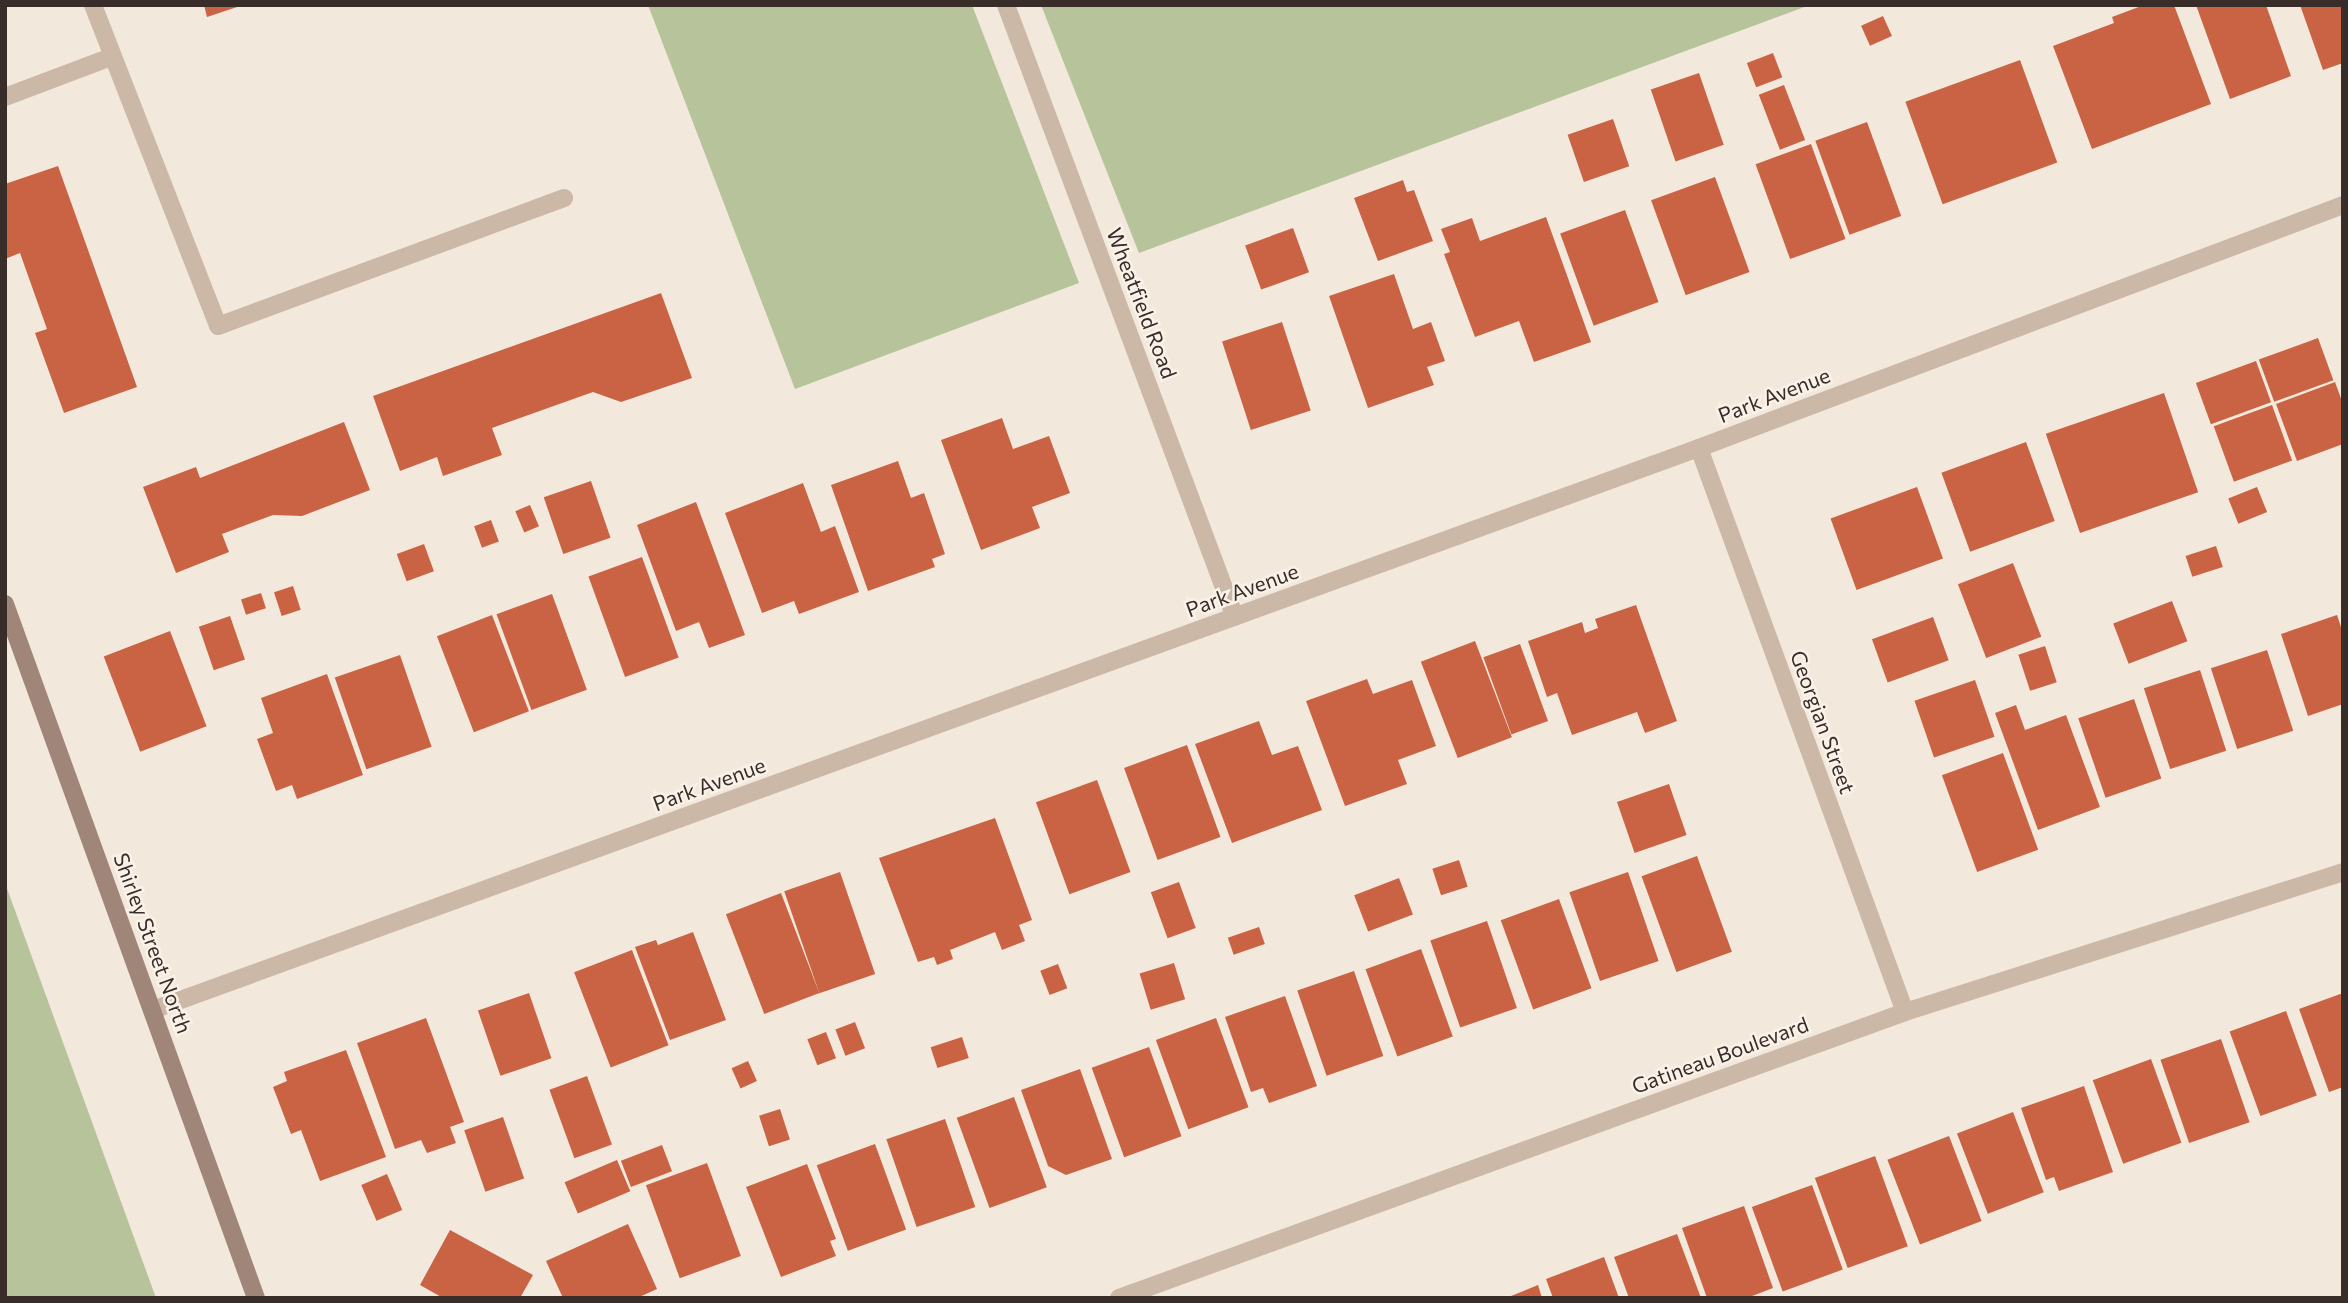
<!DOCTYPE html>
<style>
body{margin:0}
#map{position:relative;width:2348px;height:1303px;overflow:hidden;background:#f3e8dc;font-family:Commissioner,sans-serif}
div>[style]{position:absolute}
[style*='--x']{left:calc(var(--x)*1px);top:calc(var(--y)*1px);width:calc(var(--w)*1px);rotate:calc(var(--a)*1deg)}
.green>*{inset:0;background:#b6c39b}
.building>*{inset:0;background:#ca6343;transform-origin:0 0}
.service>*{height:18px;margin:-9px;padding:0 9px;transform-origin:9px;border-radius:9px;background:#ccb8a7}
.minor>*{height:18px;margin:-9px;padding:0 9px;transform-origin:9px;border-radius:9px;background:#ccb8a7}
.tertiary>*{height:18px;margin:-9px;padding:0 9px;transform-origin:9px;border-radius:9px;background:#ccb8a7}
.secondary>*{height:18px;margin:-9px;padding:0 9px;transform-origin:9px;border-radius:9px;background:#a08679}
span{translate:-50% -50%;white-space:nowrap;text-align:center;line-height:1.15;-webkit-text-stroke:5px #faf2e9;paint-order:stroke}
.street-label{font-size:21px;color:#382d28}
.frame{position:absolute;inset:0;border:7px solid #382d28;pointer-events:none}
</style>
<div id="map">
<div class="green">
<div style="clip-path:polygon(648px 5px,972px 5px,1079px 283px,795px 389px)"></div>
<div style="clip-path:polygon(1041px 5px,1810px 5px,1139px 253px)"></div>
<div style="clip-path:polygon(5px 883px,156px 1298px,5px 1298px)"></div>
</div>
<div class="building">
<div style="clip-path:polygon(204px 5px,239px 5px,240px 6px,207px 17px)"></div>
<div style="clip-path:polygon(2144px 5px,2174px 5px,2211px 104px,2092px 149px,2053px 46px,2114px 23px,2112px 17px)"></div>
<div style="clip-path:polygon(2196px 5px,2266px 5px,2291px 76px,2230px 99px)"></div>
<div style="clip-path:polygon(2300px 5px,2343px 5px,2343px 63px,2323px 70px)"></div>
<div style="left:1883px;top:16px;width:22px;height:24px;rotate:66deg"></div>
<div style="left:1773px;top:53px;width:26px;height:28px;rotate:69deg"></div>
<div style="left:2020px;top:60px;width:109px;height:122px;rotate:70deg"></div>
<div style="left:1699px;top:73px;width:76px;height:51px;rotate:71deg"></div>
<div style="left:1784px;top:85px;width:59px;height:27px;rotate:69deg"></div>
<div style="left:1613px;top:119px;width:50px;height:48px;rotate:71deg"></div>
<div style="left:1867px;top:122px;width:100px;height:55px;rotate:70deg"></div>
<div style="left:1811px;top:144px;width:101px;height:59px;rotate:70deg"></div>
<div style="clip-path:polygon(58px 166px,137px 387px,64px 413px,35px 333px,47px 329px,20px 253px,5px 259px,5px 184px)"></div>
<div style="left:1715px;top:177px;width:101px;height:68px;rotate:70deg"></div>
<div style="clip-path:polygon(1403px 180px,1407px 192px,1414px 190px,1433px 241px,1378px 261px,1354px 198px)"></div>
<div style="left:1625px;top:210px;width:98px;height:69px;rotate:70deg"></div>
<div style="clip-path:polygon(1546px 217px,1591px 342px,1534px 362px,1519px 321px,1475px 337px,1444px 254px,1450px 252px,1441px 229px,1472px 218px,1480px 241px)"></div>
<div style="left:1293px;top:228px;width:47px;height:51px;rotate:70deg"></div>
<div style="clip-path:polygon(1394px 274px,1413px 329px,1431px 322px,1445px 361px,1427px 367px,1434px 385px,1368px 408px,1329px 296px)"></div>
<div style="clip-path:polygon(661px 293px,692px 378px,621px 402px,593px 392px,492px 428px,502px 455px,443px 476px,437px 457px,400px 471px,373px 396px)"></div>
<div style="left:1282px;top:322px;width:93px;height:63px;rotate:72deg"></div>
<div style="left:2318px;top:338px;width:45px;height:63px;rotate:70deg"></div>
<div style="left:2256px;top:361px;width:44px;height:64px;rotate:70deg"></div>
<div style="clip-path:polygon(2335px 382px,2343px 404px,2343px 444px,2297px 461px,2276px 404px)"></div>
<div style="left:2164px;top:393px;width:105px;height:125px;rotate:71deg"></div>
<div style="left:2272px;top:405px;width:59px;height:62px;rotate:70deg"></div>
<div style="clip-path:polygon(1002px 418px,1013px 449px,1049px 436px,1070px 493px,1032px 507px,1040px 528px,981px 550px,941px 440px)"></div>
<div style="clip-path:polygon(344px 422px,370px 490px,302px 516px,273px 515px,222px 534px,229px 552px,176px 573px,143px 487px,196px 467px,200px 478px)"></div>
<div style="left:2026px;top:442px;width:84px;height:90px;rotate:70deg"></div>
<div style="clip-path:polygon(898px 461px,911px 498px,924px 493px,945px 554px,932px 559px,935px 567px,868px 591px,831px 485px)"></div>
<div style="left:591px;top:481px;width:60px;height:50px;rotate:71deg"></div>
<div style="clip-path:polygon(803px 483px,821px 532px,835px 526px,859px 592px,799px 614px,794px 601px,762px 613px,725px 513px)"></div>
<div style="left:1917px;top:487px;width:76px;height:92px;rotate:70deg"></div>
<div style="left:2257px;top:487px;width:27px;height:31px;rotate:68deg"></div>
<div style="clip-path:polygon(696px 502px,745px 635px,709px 648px,699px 622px,676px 631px,637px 525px)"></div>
<div style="left:530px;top:505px;width:23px;height:16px;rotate:67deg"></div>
<div style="left:491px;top:520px;width:23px;height:18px;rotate:70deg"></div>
<div style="left:424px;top:544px;width:29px;height:29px;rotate:70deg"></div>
<div style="left:2216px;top:546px;width:22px;height:32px;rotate:72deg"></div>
<div style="left:642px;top:557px;width:107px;height:57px;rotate:70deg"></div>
<div style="left:2013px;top:563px;width:79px;height:59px;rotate:69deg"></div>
<div style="left:293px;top:586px;width:25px;height:20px;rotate:72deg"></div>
<div style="left:261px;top:593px;width:16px;height:21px;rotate:72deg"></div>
<div style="left:552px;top:594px;width:102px;height:59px;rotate:70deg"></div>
<div style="left:2172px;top:601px;width:43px;height:63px;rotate:69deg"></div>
<div style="clip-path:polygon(1636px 605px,1677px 721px,1645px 733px,1637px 712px,1572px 735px,1557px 693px,1547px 697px,1528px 641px,1582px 622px,1585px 633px,1598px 628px,1595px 619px)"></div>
<div style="left:492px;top:615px;width:103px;height:59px;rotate:69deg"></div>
<div style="clip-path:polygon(2337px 615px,2343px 633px,2343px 704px,2308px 716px,2281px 634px)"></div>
<div style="left:230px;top:616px;width:46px;height:33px;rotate:71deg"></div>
<div style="left:1933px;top:617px;width:46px;height:65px;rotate:70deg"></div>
<div style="left:170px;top:631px;width:102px;height:71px;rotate:69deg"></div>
<div style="left:1475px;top:641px;width:103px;height:58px;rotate:69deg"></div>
<div style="left:1520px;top:644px;width:82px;height:39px;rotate:70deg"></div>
<div style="left:2045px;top:646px;width:38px;height:28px;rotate:72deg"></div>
<div style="left:2267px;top:650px;width:85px;height:59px;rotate:72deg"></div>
<div style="left:400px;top:655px;width:97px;height:69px;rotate:71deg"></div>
<div style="left:2200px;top:670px;width:85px;height:59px;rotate:72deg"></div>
<div style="clip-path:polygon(327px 674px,363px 775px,297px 799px,292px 785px,276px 791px,257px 739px,273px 733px,261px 698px)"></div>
<div style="clip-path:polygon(1367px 679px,1373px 694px,1412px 680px,1436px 746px,1398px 760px,1407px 784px,1345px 806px,1306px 701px)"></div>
<div style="left:1975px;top:680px;width:60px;height:64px;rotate:71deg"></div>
<div style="left:2134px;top:699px;width:84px;height:59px;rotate:71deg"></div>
<div style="clip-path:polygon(2016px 705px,2025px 730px,2066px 715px,2100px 807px,2038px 830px,1995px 713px)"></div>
<div style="clip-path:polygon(1259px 721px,1272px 755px,1298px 746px,1322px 810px,1232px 843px,1195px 744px)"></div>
<div style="left:1187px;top:745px;width:98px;height:67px;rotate:70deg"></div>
<div style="left:2003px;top:753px;width:103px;height:65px;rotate:70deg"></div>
<div style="left:1097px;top:780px;width:98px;height:65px;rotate:70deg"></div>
<div style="left:1669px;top:784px;width:54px;height:55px;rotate:71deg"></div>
<div style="clip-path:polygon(995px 818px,1032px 920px,1019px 925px,1025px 941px,1002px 950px,995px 932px,950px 950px,953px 959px,937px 965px,934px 957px,918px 962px,879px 858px)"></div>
<div style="left:1697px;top:856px;width:102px;height:59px;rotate:70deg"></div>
<div style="left:1459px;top:860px;width:28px;height:28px;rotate:72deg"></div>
<div style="left:840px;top:872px;width:108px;height:59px;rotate:71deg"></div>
<div style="left:1628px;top:872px;width:94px;height:62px;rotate:71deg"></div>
<div style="left:1399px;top:878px;width:39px;height:48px;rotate:69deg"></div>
<div style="left:1179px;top:882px;width:49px;height:30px;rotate:70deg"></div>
<div style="left:781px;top:893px;width:107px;height:59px;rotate:69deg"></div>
<div style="left:1559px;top:899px;width:95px;height:62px;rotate:70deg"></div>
<div style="left:1487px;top:921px;width:92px;height:60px;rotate:71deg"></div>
<div style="left:1259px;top:927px;width:18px;height:33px;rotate:71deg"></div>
<div style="clip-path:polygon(693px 932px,726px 1020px,670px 1040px,635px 947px,656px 940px,658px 945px)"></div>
<div style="left:1421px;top:949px;width:93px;height:59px;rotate:70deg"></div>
<div style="left:632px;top:950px;width:102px;height:62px;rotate:69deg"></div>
<div style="left:1174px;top:963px;width:38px;height:36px;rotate:73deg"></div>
<div style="left:1058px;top:964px;width:26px;height:19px;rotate:69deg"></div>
<div style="left:1354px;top:971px;width:90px;height:60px;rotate:71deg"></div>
<div style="left:529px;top:993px;width:69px;height:54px;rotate:71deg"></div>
<div style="clip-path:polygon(2343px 993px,2343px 1087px,2329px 1092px,2299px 1009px)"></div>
<div style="clip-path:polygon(1285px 996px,1317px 1086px,1269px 1103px,1263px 1088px,1251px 1092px,1225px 1017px)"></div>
<div style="left:2286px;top:1011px;width:90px;height:60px;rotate:70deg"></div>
<div style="clip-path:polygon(426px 1018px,464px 1122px,450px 1127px,456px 1143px,427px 1153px,421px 1140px,395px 1149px,357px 1043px)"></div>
<div style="left:1216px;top:1018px;width:95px;height:64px;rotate:70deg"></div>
<div style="left:855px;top:1022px;width:28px;height:21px;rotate:69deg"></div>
<div style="left:826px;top:1032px;width:28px;height:20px;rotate:69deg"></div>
<div style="left:962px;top:1037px;width:22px;height:33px;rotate:72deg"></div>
<div style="left:2221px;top:1039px;width:88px;height:64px;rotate:71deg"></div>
<div style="left:1149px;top:1047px;width:95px;height:61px;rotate:70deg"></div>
<div style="clip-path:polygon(346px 1050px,386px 1157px,320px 1181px,301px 1130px,291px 1134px,273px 1087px,287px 1081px,284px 1072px)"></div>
<div style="left:2151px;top:1059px;width:89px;height:62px;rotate:70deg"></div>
<div style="left:748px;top:1061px;width:22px;height:18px;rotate:66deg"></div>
<div style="clip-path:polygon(1080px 1069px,1112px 1159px,1066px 1175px,1048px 1166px,1021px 1090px)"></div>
<div style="left:587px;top:1076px;width:73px;height:40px;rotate:70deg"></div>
<div style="clip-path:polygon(2084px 1086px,2113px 1172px,2059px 1191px,2054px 1177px,2046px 1180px,2021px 1108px)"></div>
<div style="left:1014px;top:1097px;width:96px;height:61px;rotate:70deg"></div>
<div style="left:780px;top:1109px;width:32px;height:22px;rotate:72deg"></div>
<div style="left:2013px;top:1112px;width:86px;height:60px;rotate:69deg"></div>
<div style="left:503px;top:1117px;width:65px;height:41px;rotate:71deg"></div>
<div style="left:945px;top:1119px;width:93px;height:62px;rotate:71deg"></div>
<div style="left:1949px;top:1136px;width:91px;height:66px;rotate:69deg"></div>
<div style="left:875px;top:1144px;width:91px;height:62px;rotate:70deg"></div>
<div style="left:662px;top:1145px;width:28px;height:44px;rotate:69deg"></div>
<div style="left:1875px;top:1156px;width:96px;height:64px;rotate:70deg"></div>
<div style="left:617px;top:1160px;width:34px;height:57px;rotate:67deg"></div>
<div style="left:707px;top:1163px;width:99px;height:65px;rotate:70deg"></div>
<div style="clip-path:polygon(807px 1164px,836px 1239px,830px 1241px,836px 1256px,781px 1277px,746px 1187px)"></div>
<div style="left:387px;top:1174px;width:39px;height:28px;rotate:67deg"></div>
<div style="left:1812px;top:1185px;width:90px;height:64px;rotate:70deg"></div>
<div style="clip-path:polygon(1744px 1206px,1773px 1288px,1747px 1298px,1707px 1298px,1682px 1228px)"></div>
<div style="clip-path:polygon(628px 1224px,657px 1289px,637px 1298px,563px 1298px,546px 1261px)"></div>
<div style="clip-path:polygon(450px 1230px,533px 1275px,520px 1298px,443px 1298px,420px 1285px)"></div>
<div style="clip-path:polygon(1677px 1234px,1701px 1298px,1629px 1298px,1614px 1257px)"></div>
<div style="clip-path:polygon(1604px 1257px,1619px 1298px,1553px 1298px,1546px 1279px)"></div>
<div style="clip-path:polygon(1538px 1285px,1542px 1298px,1506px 1298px)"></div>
</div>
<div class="service">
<div style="--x:93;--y:5;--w:344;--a:68.7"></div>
<div style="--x:218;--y:326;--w:369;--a:-20.3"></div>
<div style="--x:5;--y:97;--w:113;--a:-20.7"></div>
</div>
<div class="minor">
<div style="--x:1006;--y:5;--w:653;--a:69.49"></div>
<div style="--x:1699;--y:448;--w:600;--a:69.94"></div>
<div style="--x:1119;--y:1298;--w:836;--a:-19.99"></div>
<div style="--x:1905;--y:1012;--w:460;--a:-17.7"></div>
</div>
<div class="tertiary">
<div style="--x:153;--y:1010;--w:1645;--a:-19.98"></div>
<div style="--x:1699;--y:448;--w:688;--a:-20.67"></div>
</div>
<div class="secondary">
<div style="--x:5;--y:604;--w:738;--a:70.12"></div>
</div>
<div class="street-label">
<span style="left:1142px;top:303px;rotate:69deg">Wheatfield Road</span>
<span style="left:1774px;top:395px;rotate:-21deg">Park Avenue</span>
<span style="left:1242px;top:590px;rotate:-20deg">Park Avenue</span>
<span style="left:1823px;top:722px;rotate:70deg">Georgian Street</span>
<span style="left:709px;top:784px;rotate:-20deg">Park Avenue</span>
<span style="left:153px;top:943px;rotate:70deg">Shirley Street North</span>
<span style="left:1720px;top:1055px;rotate:-20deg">Gatineau Boulevard</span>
</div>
<div class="frame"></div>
</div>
